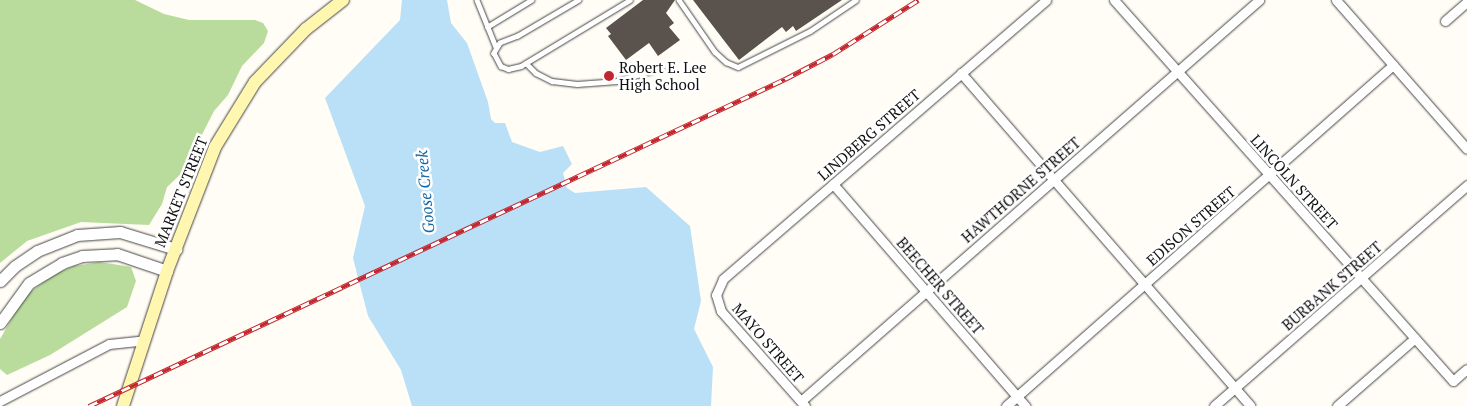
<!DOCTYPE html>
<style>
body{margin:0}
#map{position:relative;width:1467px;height:406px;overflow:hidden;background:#fffdf5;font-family:"PT Serif",serif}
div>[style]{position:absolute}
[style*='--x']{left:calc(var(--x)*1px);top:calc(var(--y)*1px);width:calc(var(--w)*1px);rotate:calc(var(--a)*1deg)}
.forest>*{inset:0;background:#b9dc9c}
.water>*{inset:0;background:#b9e0f7}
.building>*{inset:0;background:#5a524d}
.roads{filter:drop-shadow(0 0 1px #444) drop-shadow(0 0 1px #444)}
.service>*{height:4.5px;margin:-2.25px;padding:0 2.25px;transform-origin:2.25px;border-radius:2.25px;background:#fff}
.minor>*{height:9px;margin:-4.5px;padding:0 4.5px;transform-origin:4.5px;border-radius:4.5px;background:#fff}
.tertiary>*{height:11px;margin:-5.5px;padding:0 5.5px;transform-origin:5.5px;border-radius:5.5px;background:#fff}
.secondary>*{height:12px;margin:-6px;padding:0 6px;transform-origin:6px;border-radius:6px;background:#fff6b0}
.rail>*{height:5px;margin-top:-2.5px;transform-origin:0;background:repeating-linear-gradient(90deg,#fff 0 9px,#c4262e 0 18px);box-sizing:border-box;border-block:1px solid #c4262e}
.dots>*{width:14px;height:14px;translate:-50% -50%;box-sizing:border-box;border:2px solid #fff;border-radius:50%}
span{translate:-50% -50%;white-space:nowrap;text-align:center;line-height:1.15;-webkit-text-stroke:5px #fff;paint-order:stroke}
.poi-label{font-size:15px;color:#111}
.left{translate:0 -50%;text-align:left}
.street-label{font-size:15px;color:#111}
.water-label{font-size:16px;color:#1768a6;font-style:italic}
</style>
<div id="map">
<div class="forest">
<div style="clip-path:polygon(0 0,135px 0,164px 14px,189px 20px,255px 20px,263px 23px,268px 31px,264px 43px,242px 66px,228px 95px,214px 111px,183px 172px,167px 187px,162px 204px,149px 225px,81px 222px,27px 241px,0 263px)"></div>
<div style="clip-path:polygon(100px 262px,131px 267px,136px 281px,127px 307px,50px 355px,7px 375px,0 369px,0 339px,25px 296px,53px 275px,74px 266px)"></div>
</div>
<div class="water">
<div style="clip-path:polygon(402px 0,447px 0,451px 23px,467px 43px,488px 102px,491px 119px,495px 123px,505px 123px,512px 142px,540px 152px,563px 146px,572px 164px,563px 173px,567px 188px,575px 193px,646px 187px,690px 226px,701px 301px,694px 329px,713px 367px,711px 406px,412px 406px,401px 370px,368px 316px,353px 258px,365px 206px,325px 98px,400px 20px)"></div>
</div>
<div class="building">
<div style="clip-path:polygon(643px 0,675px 0,666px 13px,674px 23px,669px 27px,680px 40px,658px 56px,649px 43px,626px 60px,608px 36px,611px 34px,606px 28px)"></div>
<div style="clip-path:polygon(693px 0,842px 0,796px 31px,793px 26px,786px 32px,782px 27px,739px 60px)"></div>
</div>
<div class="roads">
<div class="service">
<div style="--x:477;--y:0;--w:51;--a:68"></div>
<div style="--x:579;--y:0;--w:71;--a:149.5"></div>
<div style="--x:518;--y:36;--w:19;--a:159"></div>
<div style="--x:500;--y:43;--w:12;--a:121"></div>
<div style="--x:494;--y:53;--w:15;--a:62"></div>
<div style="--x:501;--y:66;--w:8;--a:23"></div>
<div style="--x:508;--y:69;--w:13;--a:-13"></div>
<div style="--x:521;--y:66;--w:127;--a:-31.2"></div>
<div style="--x:679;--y:0;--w:63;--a:55.3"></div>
<div style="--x:715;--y:52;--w:15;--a:42"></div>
<div style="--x:726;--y:62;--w:13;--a:23"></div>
<div style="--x:738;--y:67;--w:80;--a:-26.6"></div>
<div style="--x:810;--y:31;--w:55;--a:-34"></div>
<div style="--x:487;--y:27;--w:52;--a:-31.5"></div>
<div style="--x:526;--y:63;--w:14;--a:45"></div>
<div style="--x:536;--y:73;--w:18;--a:27"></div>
<div style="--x:552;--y:81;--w:25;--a:7"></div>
<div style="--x:577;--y:84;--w:40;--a:-4.3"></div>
<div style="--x:617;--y:81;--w:46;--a:-16.5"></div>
</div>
<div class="minor">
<div style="--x:1114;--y:0;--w:510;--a:48.34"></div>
<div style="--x:1453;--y:381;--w:18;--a:-41"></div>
<div style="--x:1336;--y:0;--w:198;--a:48.7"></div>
<div style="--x:1445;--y:21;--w:29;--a:-41"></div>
<div style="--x:961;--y:73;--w:441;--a:49"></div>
<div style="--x:833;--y:184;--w:294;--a:49.1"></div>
<div style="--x:0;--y:401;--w:123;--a:-27.6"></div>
<div style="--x:109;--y:344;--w:36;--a:-6"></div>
<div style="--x:801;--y:401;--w:609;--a:-41.2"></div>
<div style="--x:805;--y:406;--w:127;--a:-131.5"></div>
<div style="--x:721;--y:311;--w:17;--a:-107"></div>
<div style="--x:716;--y:295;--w:17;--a:-66"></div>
<div style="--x:723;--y:279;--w:427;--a:-40.8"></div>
<div style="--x:1006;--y:406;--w:516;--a:-41.38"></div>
<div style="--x:1214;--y:406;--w:336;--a:-41.1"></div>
<div style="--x:1337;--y:406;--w:103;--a:-41.1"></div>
</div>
<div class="tertiary">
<div style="--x:0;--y:281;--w:21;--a:-45"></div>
<div style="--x:15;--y:266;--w:27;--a:-34"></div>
<div style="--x:37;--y:251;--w:43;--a:-21.8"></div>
<div style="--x:77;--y:235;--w:43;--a:-4"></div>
<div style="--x:120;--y:232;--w:59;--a:16.9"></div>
<div style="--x:0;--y:323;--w:49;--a:-54.1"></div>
<div style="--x:29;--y:283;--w:39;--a:-31"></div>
<div style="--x:62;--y:263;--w:21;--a:-19"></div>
<div style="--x:82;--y:256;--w:35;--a:-3"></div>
<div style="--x:117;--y:254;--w:53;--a:18.8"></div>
</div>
<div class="secondary">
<div style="--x:123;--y:406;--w:142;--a:-71.9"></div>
<div style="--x:167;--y:271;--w:133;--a:-68.8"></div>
<div style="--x:215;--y:147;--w:76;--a:-58.4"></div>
<div style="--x:255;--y:82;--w:74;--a:-46.1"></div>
<div style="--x:306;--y:29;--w:47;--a:-38.1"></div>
</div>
</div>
<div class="rail">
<div style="--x:89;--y:406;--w:769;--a:-25.17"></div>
<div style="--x:785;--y:79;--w:54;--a:-27.5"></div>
<div style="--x:833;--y:54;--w:101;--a:-32.4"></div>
</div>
<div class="dots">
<div style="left:609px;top:76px;background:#c4262e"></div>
</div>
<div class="poi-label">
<span class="left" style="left:619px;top:76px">Robert E. Lee<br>High School</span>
</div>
<div class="street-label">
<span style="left:869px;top:135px;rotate:-41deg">LINDBERG STREET</span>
<span style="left:1294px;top:182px;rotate:48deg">LINCOLN STREET</span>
<span style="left:1021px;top:190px;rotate:-41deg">HAWTHORNE STREET</span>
<span style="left:181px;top:192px;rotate:-68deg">MARKET STREET</span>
<span style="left:1191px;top:226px;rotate:-41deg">EDISON STREET</span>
<span style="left:940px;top:286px;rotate:49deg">BEECHER STREET</span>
<span style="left:1332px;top:286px;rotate:-41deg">BURBANK STREET</span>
<span style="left:768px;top:343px;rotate:49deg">MAYO STREET</span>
</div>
<div class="water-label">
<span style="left:425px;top:192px;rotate:-95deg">Goose Creek</span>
</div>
</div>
